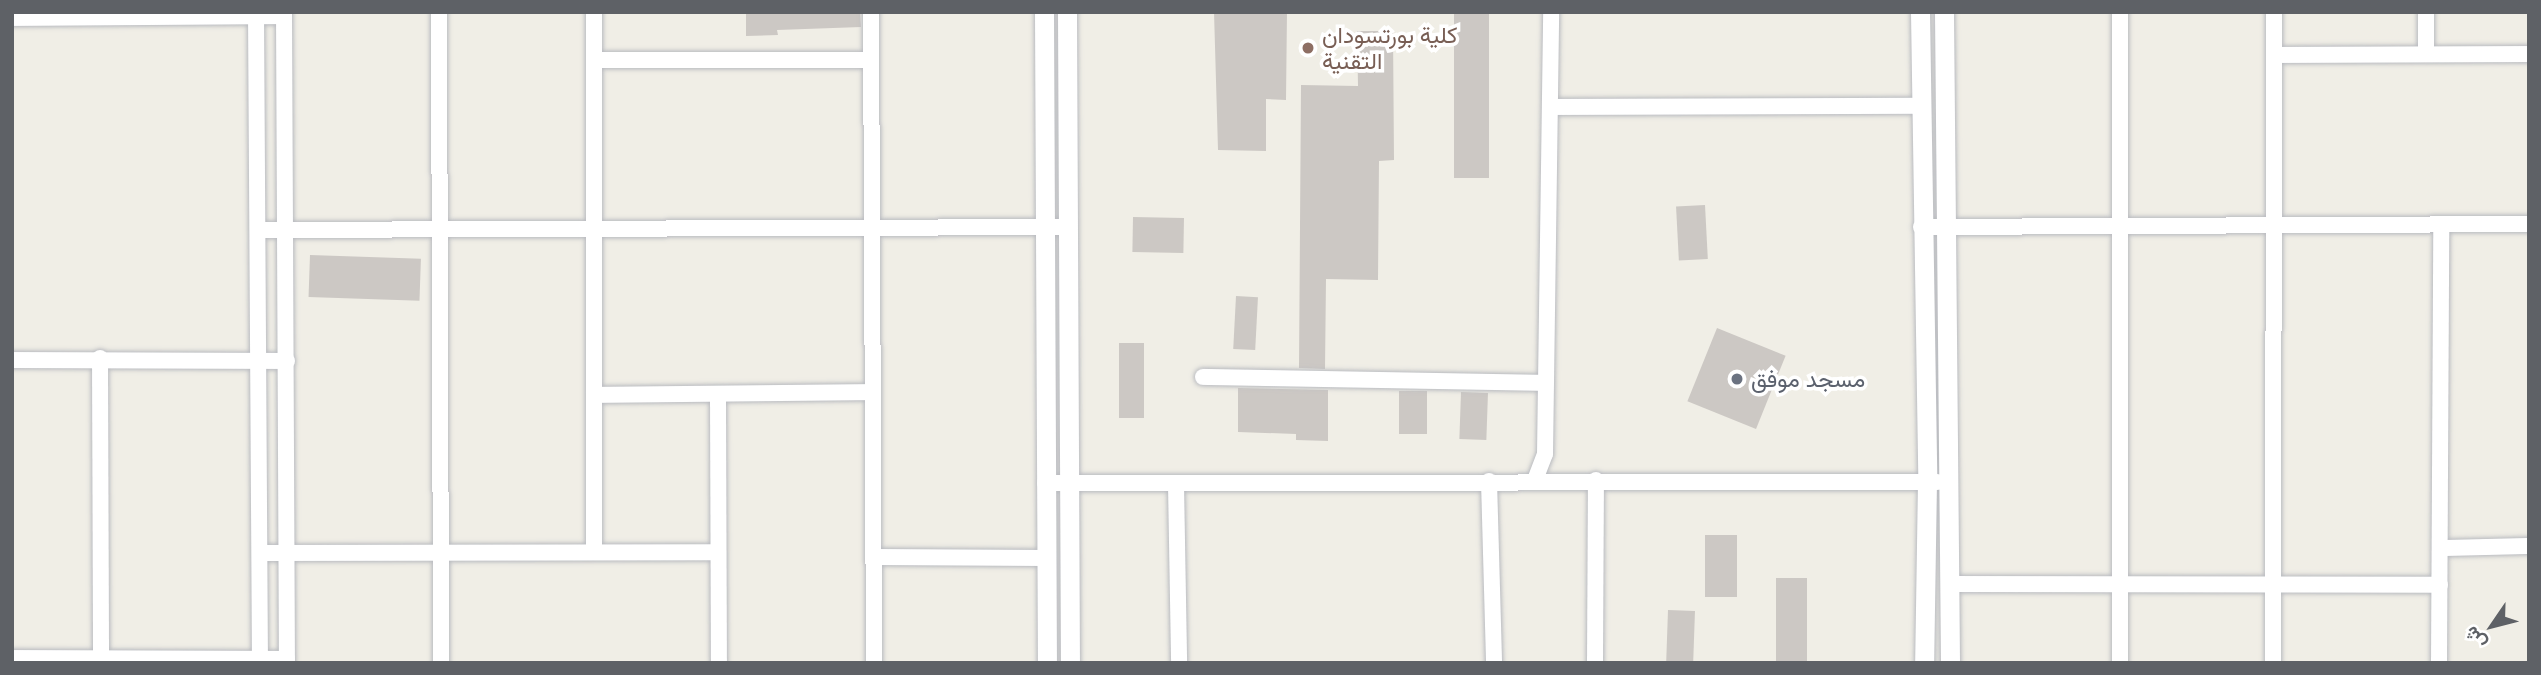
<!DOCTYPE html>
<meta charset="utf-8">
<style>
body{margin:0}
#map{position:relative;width:2541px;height:675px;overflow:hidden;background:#f0eee6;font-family:Raleway,Vazirmatn,sans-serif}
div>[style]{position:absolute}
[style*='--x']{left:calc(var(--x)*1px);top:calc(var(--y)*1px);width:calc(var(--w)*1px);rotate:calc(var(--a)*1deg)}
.building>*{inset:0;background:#ccc8c4;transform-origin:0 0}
.roads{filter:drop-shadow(0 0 2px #b9bbc0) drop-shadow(0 0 2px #b9bbc0)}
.minor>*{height:16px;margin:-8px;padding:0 8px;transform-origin:8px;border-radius:8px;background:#fff}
.tertiary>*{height:19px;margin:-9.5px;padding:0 9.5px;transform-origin:9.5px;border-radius:9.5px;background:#fff}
.dots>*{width:19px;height:19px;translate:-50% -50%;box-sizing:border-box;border:4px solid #fff;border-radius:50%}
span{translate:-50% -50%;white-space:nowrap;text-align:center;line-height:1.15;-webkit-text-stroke:7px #fff;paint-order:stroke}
.education-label{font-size:23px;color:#785e54}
.left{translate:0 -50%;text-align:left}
.worship-label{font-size:23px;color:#5b616d}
.frame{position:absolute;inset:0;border:14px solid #5e6166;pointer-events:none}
.north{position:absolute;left:2457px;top:591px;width:70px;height:70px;-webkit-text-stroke:5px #fff;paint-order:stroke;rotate:235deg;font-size:19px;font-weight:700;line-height:28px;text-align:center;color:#5e6166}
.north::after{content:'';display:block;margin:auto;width:24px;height:32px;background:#5e6166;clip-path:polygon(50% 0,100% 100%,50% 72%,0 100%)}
</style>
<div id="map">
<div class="building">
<div style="clip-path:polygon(746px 12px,860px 12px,861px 27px,777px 30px,778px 35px,746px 36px)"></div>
<div style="clip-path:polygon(1214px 12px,1287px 12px,1286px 100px,1266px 99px,1266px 151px,1218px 150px)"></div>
<div style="left:1454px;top:12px;width:35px;height:166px"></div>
<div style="clip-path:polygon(1357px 31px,1393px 31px,1394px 160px,1379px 161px,1378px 280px,1326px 279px,1325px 369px,1299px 368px,1301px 85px,1358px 86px)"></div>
<div style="left:1705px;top:205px;width:54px;height:29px;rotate:87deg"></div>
<div style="left:1133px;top:217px;width:51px;height:35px;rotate:1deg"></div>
<div style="left:310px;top:255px;width:111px;height:42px;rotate:2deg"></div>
<div style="left:1236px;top:296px;width:22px;height:53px;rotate:3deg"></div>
<div style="left:1717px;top:328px;width:74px;height:79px;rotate:22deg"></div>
<div style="left:1119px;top:343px;width:25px;height:75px"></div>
<div style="clip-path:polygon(1238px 388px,1328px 390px,1328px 441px,1296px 440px,1296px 434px,1238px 432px)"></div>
<div style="left:1399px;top:391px;width:28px;height:43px"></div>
<div style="left:1461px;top:392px;width:27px;height:47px;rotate:2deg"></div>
<div style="left:1705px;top:535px;width:32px;height:62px"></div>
<div style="left:1776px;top:578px;width:31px;height:85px"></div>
<div style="left:1668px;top:610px;width:27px;height:51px;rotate:2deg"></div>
</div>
<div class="roads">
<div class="minor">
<div style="--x:256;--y:12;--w:651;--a:89.65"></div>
<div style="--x:284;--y:12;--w:651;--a:89.74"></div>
<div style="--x:439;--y:12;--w:651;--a:89.82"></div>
<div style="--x:594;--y:12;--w:539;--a:90"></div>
<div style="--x:871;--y:12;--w:651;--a:89.74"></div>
<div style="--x:2120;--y:12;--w:651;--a:90"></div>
<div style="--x:12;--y:18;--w:272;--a:-0.4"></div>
<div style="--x:2426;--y:52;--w:40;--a:-90"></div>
<div style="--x:2275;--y:55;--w:254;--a:-0.2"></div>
<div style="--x:595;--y:60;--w:276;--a:0"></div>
<div style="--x:1551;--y:107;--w:369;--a:-0.2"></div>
<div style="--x:1921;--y:227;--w:608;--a:-0.28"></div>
<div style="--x:258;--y:230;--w:811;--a:-0.21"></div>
<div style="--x:100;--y:358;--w:305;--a:89.8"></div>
<div style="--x:12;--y:360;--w:275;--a:0.2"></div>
<div style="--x:1203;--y:377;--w:340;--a:1"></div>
<div style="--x:594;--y:395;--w:277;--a:-0.6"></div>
<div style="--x:718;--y:396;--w:267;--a:89.8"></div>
<div style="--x:1535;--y:480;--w:28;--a:-69"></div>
<div style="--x:1545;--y:454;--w:442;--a:-89.2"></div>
<div style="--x:1489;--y:481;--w:182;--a:88.4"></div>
<div style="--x:1045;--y:483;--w:892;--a:-0.06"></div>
<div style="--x:1176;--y:484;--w:179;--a:89"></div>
<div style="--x:2443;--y:548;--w:86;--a:-1.3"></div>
<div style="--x:260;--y:553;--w:458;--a:-0.1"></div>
<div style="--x:875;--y:557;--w:171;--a:0.3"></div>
<div style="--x:1952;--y:584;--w:488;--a:0.1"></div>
<div style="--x:12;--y:658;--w:275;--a:0.2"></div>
<div style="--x:1595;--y:663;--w:183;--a:-89.7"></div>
<div style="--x:2273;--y:663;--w:651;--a:-89.91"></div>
<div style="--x:2439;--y:663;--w:438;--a:-89.7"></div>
</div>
<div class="tertiary">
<div style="--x:1044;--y:12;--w:651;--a:89.74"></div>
<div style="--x:1067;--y:12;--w:651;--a:89.74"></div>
<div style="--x:1920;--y:12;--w:469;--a:89.1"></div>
<div style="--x:1927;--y:481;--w:182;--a:90.9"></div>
<div style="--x:1944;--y:12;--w:651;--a:89.47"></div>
</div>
</div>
<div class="dots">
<div style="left:1308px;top:48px;background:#8d6e63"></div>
<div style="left:1737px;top:379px;background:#6b7280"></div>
</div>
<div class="education-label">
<span class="left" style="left:1322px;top:48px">كلية بورتسودان<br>التقنية</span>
</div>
<div class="worship-label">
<span class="left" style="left:1751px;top:379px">مسجد موفق</span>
</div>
<div class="frame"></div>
<div class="north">ش</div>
</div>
